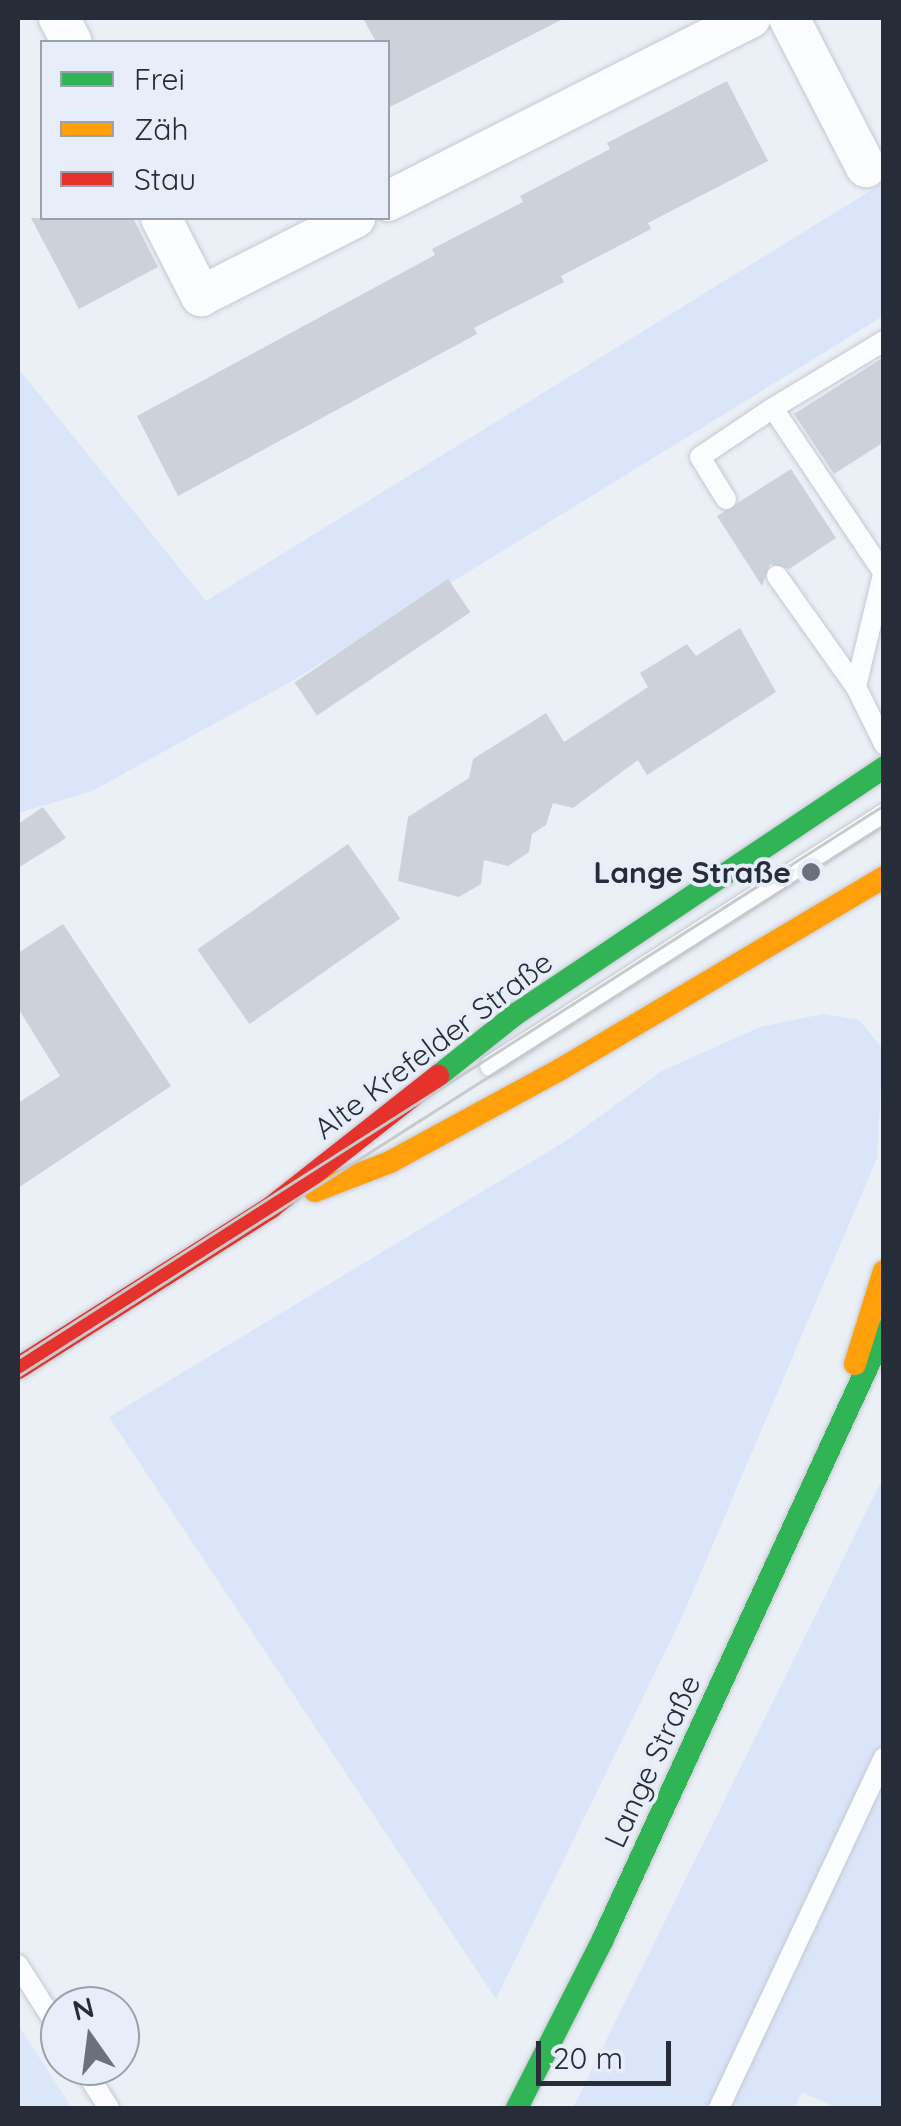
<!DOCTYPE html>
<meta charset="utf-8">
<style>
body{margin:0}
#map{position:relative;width:901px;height:2126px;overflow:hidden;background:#ebeff6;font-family:Quicksand,sans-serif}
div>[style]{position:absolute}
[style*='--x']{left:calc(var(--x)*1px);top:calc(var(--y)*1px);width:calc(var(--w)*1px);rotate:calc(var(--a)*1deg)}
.built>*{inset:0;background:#dce8fa}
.green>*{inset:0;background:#dae5f9}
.building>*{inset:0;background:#cdd2da;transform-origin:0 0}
.roads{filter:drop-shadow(0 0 2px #c4c9d2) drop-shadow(0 0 2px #c4c9d2)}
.lane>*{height:20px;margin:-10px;padding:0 10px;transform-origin:10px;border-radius:10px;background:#fcfdfe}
.street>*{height:40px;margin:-20px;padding:0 20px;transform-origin:20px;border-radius:20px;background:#fcfdfe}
.fast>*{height:22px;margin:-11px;padding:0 11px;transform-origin:11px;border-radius:11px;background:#30b455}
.slow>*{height:22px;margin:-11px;padding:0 11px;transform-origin:11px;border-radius:11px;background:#ff9f0a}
.jam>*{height:22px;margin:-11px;padding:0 11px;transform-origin:11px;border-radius:11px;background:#e5322d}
.tram>*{height:2.5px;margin:-1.25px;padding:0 1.25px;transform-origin:1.25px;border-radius:1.25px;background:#c8cacc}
.dots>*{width:28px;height:28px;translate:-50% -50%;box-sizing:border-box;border:5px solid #e7eefa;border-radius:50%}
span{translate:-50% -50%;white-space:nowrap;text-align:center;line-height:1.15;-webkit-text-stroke:8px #e7eefa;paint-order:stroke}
.poi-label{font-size:30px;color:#262d38;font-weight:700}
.right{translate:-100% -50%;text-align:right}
.street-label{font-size:30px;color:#262d38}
.frame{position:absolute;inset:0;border:20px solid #262d38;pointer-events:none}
.legend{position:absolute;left:40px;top:40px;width:350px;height:180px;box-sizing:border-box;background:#e7eefa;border:2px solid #9aa1ac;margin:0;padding:12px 18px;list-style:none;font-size:30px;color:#262d38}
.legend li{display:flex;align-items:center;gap:20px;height:50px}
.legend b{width:50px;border:2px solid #9aa1ac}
.north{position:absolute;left:40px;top:1986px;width:100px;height:100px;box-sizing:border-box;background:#e7eefa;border:2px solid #9aa1ac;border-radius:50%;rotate:346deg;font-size:28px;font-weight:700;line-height:40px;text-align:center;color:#262d38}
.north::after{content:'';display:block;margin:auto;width:35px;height:45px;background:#6b717a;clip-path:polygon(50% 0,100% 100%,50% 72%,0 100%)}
.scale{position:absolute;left:536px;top:2041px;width:135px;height:45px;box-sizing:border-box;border:5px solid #262d38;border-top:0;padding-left:12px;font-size:30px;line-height:35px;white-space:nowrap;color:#262d38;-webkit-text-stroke:8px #e7eefa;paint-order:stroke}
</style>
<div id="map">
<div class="built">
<div style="clip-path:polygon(18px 2025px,72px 2108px,18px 2108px)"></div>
</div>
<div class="green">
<div style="clip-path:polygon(883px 183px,883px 316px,292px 681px,92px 791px,18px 813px,18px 368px,206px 601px)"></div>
<div style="clip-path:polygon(823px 1014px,859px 1020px,883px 1049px,877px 1158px,682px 1617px,496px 1999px,109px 1417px,566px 1141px,662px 1071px,760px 1027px)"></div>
<div style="clip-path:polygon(883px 1478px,883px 2108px,837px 2108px,802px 2092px,794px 2108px,573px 2108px)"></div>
</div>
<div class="building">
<div style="clip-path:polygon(363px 18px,565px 18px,388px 108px,388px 42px,376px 42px)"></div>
<div style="clip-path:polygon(727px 81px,768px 161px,648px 223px,651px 229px,561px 276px,564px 282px,474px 328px,477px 334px,178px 496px,137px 416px,435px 255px,432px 249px,523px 202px,520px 196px,610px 149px,607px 143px)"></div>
<div style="clip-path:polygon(31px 218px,133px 218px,158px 267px,79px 309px)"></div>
<div style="clip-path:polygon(884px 357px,884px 442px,834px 474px,794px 414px)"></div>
<div style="clip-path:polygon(791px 469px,836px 538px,789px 569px,770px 564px,762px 586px,717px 516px)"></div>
<div style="left:448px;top:579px;width:40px;height:185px;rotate:56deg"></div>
<div style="clip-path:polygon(740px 628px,776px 692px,647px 775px,638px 760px,573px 808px,553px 803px,546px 825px,532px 834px,529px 852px,508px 866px,484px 860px,481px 884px,459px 897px,398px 881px,408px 817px,469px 778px,473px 759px,546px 713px,564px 742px,648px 687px,640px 673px,687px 644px,696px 656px)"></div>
<div style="clip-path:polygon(43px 807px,66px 838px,18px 868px,18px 824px)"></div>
<div style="left:348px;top:844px;width:91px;height:184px;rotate:55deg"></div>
<div style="clip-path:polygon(63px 924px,171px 1086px,18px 1188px,18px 1103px,60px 1076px,18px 1008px,18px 953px)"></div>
</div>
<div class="roads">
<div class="lane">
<div style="--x:726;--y:499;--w:49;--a:-121.8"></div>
<div style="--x:700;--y:457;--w:88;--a:-33.9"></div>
<div style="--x:884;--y:570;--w:120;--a:103.5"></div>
<div style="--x:856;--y:687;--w:64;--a:63.8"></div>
<div style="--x:883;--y:572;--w:197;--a:-123.9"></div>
<div style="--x:773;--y:408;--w:130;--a:-31.1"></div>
<div style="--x:777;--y:576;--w:136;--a:54.6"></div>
<div style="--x:490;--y:1066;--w:468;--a:-32.6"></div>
<div style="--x:18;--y:1965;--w:78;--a:57.5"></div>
<div style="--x:82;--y:2066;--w:50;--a:57.3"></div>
<div style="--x:719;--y:2108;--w:387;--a:-64.8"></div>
</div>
<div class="street">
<div style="--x:59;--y:18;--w:27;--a:62"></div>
<div style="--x:789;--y:18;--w:168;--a:62.7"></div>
<div style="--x:388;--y:201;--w:406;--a:-26.8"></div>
<div style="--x:161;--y:218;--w:88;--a:62.9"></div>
<div style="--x:201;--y:296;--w:173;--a:-26.9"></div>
</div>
<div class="fast">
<div style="--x:438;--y:1076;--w:100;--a:-38.5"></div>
<div style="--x:516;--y:1014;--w:443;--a:-33.8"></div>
<div style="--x:517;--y:2108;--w:190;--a:-63"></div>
<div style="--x:603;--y:1939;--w:670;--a:-65.19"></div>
</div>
<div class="slow">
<div style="--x:315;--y:1191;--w:80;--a:-21.1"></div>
<div style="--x:390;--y:1162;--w:195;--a:-28.5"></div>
<div style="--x:561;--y:1069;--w:376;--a:-30.7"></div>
<div style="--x:855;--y:1364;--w:97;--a:-72.7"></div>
</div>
<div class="jam">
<div style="--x:18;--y:1368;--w:299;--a:-32.4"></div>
<div style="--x:270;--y:1208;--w:214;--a:-38.2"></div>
</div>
</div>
<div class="tram">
<div style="--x:18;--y:1358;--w:1028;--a:-32.56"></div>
<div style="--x:18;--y:1376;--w:1026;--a:-32.47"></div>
</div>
<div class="dots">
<div style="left:811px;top:872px;background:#6b717a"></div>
</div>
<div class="poi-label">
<span class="right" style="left:791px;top:872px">Lange Straße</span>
</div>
<div class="street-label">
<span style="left:433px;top:1045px;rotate:-37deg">Alte Krefelder Straße</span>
<span style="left:652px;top:1761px;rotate:-65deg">Lange Straße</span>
</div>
<div class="frame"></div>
<ul class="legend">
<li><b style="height:12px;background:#30b455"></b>Frei</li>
<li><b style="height:12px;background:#ff9f0a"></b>Zäh</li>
<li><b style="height:12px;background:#e5322d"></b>Stau</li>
</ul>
<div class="north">N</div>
<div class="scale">20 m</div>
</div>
